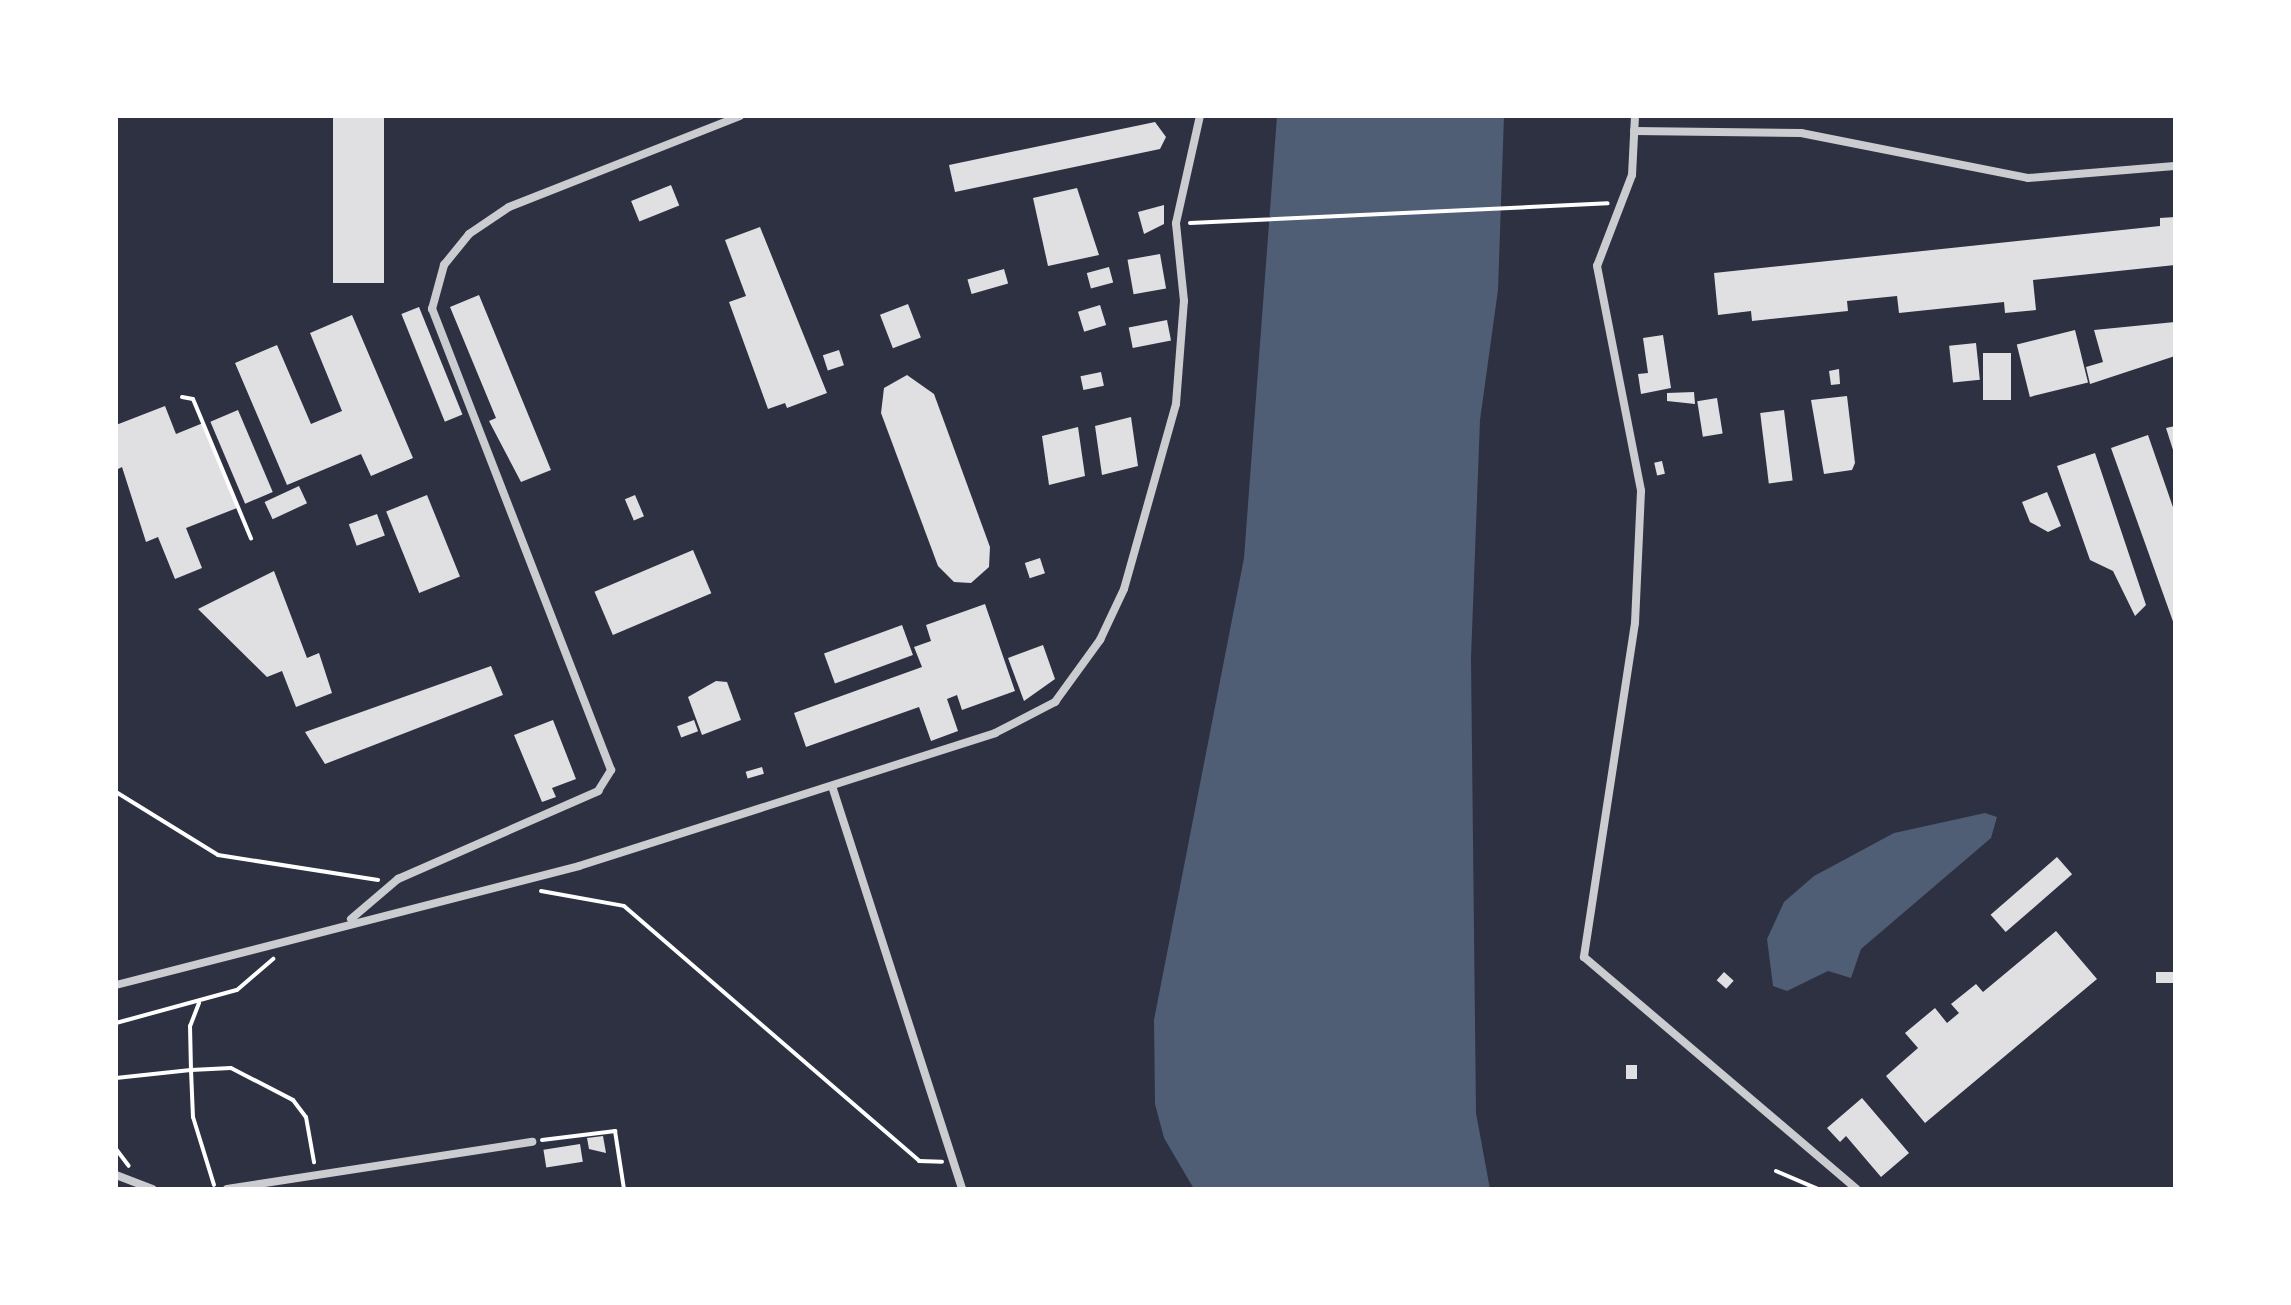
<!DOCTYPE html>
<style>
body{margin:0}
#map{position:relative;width:2291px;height:1305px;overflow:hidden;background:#2d3142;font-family:"DejaVu Sans",sans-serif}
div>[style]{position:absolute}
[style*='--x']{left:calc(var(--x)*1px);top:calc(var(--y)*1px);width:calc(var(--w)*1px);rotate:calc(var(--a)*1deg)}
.water>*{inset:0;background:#4f5d75}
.building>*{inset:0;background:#e0e0e3;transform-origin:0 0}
.path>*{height:4px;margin:-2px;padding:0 2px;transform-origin:2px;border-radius:2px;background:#fff}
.minor>*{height:8px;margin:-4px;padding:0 4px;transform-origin:4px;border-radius:4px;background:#caccd0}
span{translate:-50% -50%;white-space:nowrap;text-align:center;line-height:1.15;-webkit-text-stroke:8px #fff;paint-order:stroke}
.frame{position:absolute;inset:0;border:118px solid #fff;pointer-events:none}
</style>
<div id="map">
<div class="water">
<div style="clip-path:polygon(1277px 116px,1504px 116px,1498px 290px,1480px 420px,1471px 658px,1476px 1113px,1490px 1189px,1194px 1189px,1164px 1138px,1155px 1104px,1154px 1020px,1244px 558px)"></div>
<div style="clip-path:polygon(1985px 813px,1997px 817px,1991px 838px,1861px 949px,1851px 978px,1828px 971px,1787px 991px,1773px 986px,1767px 939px,1784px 902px,1814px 876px,1894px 833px)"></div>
</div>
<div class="building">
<div style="left:333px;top:116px;width:51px;height:167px"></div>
<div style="clip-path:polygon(1155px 122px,1166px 137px,1160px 149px,955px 192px,949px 165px)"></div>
<div style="left:671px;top:185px;width:22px;height:43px;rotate:68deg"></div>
<div style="clip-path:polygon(1077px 188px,1099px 255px,1048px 266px,1033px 198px)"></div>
<div style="clip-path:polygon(1164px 205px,1164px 224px,1144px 234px,1138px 212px)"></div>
<div style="clip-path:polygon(2175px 217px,2175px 265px,2033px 280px,2036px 310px,2005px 313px,2004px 302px,1899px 313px,1897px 296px,1847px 301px,1848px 311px,1752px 321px,1751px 311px,1718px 315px,1714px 273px,2160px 226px,2160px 218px)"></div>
<div style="clip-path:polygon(760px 227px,827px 393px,787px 408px,785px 403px,768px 409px,729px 302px,746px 296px,725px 240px)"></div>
<div style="left:1160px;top:254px;width:35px;height:33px;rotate:80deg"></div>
<div style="left:1109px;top:267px;width:16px;height:23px;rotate:75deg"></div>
<div style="left:1004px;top:269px;width:15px;height:38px;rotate:74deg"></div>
<div style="clip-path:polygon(479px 295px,551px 470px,521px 482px,489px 421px,496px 418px,450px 307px)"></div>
<div style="left:908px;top:304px;width:36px;height:30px;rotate:69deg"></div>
<div style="left:1100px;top:305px;width:21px;height:23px;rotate:73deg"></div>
<div style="left:419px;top:307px;width:116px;height:19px;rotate:68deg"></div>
<div style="clip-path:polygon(352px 315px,413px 458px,371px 476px,361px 454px,287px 485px,235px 363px,277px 345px,311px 424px,342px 411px,310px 333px)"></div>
<div style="left:1167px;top:320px;width:21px;height:39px;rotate:79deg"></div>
<div style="clip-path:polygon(2175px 322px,2175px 356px,2090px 384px,2086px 367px,2103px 362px,2094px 330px)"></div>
<div style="left:2075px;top:330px;width:54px;height:60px;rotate:76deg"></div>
<div style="clip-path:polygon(1663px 335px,1671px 388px,1641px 394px,1638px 374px,1648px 373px,1643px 338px)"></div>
<div style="left:1976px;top:343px;width:37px;height:27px;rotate:84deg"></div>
<div style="left:839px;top:350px;width:16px;height:17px;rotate:72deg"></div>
<div style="left:1983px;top:353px;width:28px;height:47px"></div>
<div style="clip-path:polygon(1839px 369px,1840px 384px,1831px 385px,1829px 371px)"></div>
<div style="left:1101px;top:372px;width:14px;height:21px;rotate:78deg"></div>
<div style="clip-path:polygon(907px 375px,934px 394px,990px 547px,989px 567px,971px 583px,954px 582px,938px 566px,881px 413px,884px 388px)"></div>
<div style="clip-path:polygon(1694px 392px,1695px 404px,1667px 401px,1667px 393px)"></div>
<div style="clip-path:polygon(1847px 396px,1855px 463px,1852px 470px,1824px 474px,1811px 400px)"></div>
<div style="left:1717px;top:398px;width:36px;height:20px;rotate:81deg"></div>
<div style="clip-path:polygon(165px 406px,176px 434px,203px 423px,237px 508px,186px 528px,202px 568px,175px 579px,158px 537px,146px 542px,122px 467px,116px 470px,116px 425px)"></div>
<div style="left:238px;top:410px;width:89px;height:30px;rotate:67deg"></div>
<div style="left:1784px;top:410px;width:71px;height:24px;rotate:83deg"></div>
<div style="clip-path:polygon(1131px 417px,1138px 466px,1102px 475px,1095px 426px)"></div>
<div style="clip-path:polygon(2175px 426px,2175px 453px,2174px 453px,2166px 428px)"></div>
<div style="clip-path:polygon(1078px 427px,1085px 476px,1049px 485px,1042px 436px)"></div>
<div style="clip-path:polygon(2148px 435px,2175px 513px,2175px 627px,2111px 448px)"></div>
<div style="clip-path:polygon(2095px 453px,2146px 605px,2135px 616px,2113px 571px,2090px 560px,2057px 466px)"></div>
<div style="left:1662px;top:461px;width:13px;height:8px;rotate:77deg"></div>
<div style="left:299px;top:486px;width:19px;height:38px;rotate:65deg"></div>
<div style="clip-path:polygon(2047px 492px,2061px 526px,2048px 532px,2030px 522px,2022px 502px)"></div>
<div style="left:427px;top:495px;width:88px;height:44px;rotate:68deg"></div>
<div style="left:635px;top:495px;width:23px;height:11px;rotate:67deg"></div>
<div style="left:377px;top:514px;width:23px;height:30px;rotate:70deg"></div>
<div style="left:693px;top:550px;width:47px;height:107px;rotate:67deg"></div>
<div style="left:1040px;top:558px;width:16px;height:16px;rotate:72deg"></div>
<div style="clip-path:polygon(274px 571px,307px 658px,319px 653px,332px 693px,296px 707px,282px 671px,267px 677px,198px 609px)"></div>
<div style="clip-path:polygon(985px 604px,1015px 691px,962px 710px,957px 695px,947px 699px,958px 731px,931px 741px,919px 707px,806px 747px,794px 713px,922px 667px,914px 647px,931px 641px,926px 625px)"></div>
<div style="left:902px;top:625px;width:32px;height:83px;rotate:70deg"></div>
<div style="clip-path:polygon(1043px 645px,1055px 679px,1024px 701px,1008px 658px)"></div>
<div style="clip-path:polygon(491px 666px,503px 695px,325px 764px,305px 732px)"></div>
<div style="clip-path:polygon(716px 681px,727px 682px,741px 720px,702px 735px,688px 697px)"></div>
<div style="clip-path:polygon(553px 720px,576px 779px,552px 788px,556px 797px,542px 802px,514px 735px)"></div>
<div style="left:694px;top:720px;width:12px;height:18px;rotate:70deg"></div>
<div style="left:762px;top:767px;width:7px;height:17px;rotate:74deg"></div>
<div style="left:2057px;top:857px;width:23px;height:88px;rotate:49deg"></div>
<div style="clip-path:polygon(2056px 931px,2097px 979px,1925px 1123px,1886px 1076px,1918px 1048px,1905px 1033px,1935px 1008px,1947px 1023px,1959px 1013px,1951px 1004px,1976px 984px,1983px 992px)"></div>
<div style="left:1724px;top:972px;width:13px;height:11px;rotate:42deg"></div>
<div style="left:2175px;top:972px;width:11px;height:19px;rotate:90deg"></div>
<div style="left:1626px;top:1065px;width:11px;height:14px"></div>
<div style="clip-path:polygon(1862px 1098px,1909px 1153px,1881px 1177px,1846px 1136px,1840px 1142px,1827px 1128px)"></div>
<div style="clip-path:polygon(603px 1136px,606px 1153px,589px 1149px,587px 1138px)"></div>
<div style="left:580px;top:1144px;width:18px;height:37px;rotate:81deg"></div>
</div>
<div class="path">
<div style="--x:1190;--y:223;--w:418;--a:-2.7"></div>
<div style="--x:182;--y:397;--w:11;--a:10"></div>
<div style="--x:193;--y:399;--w:151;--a:67.4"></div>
<div style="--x:116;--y:792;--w:120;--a:31.7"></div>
<div style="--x:218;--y:855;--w:162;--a:8.9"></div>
<div style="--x:541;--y:891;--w:84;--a:10.2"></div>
<div style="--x:624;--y:906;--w:390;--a:40.8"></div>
<div style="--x:919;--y:1161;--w:23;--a:2"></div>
<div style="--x:199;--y:1003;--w:25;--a:111"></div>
<div style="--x:190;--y:1026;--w:44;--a:88.7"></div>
<div style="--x:191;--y:1070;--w:40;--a:-2.9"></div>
<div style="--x:231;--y:1068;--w:70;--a:27.3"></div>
<div style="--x:293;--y:1100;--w:21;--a:53"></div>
<div style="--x:306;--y:1117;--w:46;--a:79.9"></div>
<div style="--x:116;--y:1023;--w:125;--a:-15.3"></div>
<div style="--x:237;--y:990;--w:48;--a:-40.7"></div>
<div style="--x:116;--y:1078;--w:75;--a:-6.1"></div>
<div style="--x:191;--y:1070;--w:47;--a:87.6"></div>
<div style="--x:193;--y:1117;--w:71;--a:72.8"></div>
<div style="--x:542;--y:1140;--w:74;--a:-7"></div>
<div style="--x:615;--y:1131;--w:59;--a:81.2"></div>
<div style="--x:116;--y:1149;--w:21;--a:53"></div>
<div style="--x:1776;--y:1171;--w:46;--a:23.2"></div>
</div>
<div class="minor">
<div style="--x:1635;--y:116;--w:59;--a:92.9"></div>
<div style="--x:1632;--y:175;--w:97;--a:111"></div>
<div style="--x:1597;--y:266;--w:229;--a:78.9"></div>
<div style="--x:1641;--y:491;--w:132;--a:92.6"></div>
<div style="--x:1635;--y:623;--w:338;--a:98.7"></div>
<div style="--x:1584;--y:957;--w:358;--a:40.4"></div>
<div style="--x:1634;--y:131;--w:167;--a:0.7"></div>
<div style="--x:1801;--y:133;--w:231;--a:11.2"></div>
<div style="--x:2028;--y:178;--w:147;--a:-4.7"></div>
<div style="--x:832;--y:786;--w:423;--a:72.1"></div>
<div style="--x:351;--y:919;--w:62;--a:-40.4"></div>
<div style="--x:398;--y:879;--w:219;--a:-23.7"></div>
<div style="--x:598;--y:791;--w:25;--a:-58"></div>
<div style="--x:611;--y:770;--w:495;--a:-111.2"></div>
<div style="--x:432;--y:309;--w:46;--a:-74.7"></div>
<div style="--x:444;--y:265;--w:40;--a:-51"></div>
<div style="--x:469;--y:234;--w:48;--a:-34"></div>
<div style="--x:509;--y:207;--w:248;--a:-21.5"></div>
<div style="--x:116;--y:985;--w:478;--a:-14.4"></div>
<div style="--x:579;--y:866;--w:437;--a:-17.7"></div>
<div style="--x:995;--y:733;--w:68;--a:-27.3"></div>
<div style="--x:1055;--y:702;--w:77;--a:-54"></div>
<div style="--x:1100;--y:640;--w:56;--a:-64.8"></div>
<div style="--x:1124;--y:589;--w:192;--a:-74.3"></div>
<div style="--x:1176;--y:404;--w:103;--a:-85.6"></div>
<div style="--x:1184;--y:301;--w:78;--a:-95.9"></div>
<div style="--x:1176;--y:223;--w:110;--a:-77.4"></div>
<div style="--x:116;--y:1175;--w:39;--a:21"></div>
<div style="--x:227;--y:1189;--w:309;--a:-8.8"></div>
</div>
<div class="frame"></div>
</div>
